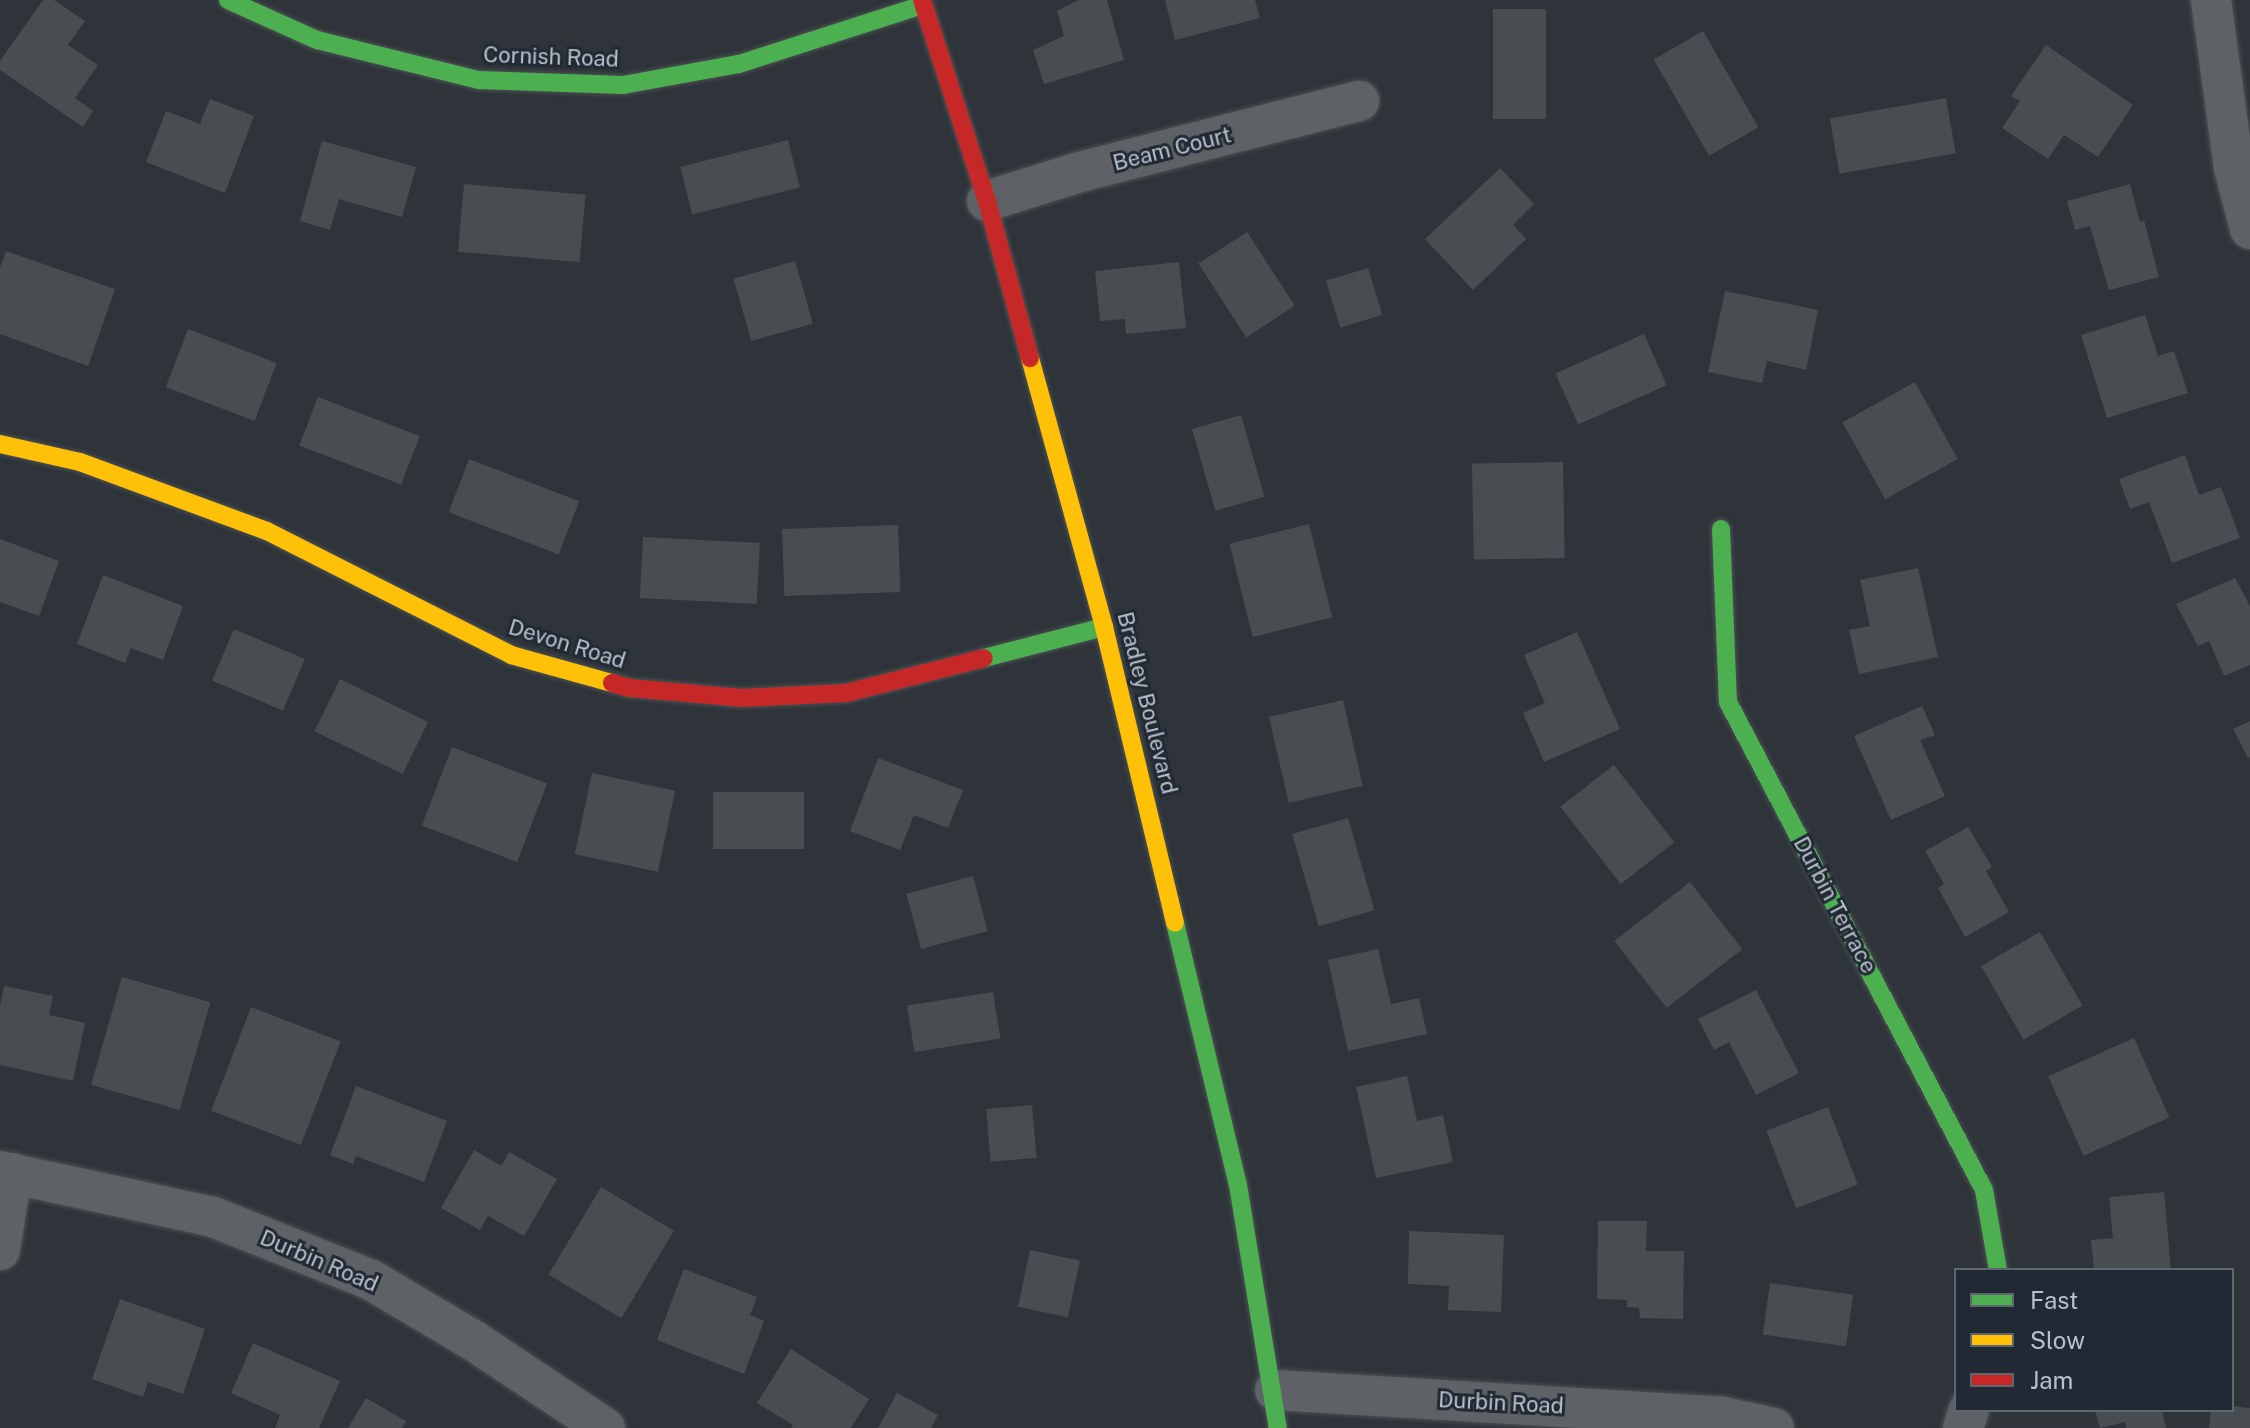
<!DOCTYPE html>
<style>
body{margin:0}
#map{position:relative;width:2250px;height:1428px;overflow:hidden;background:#2e3439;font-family:"Public Sans",sans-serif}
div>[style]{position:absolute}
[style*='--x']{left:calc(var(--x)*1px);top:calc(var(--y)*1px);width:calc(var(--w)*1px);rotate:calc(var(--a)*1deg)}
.building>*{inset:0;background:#484d52;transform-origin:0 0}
.roads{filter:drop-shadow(0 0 2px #4c5054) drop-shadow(0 0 2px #4c5054)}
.street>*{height:40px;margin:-20px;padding:0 20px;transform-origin:20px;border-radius:20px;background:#5e6267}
.fast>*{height:18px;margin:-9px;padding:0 9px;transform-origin:9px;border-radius:9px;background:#4caf50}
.slow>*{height:18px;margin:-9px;padding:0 9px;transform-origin:9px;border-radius:9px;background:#ffc107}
.jam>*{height:18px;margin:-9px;padding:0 9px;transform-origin:9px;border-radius:9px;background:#c62828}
span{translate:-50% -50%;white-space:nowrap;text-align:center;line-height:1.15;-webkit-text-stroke:6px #212a34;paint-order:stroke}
.street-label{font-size:22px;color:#b9c0c9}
.legend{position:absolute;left:1954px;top:1268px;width:280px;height:144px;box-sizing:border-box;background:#212a34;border:2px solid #5e6670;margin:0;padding:10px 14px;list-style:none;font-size:24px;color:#b9c0c9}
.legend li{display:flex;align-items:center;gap:16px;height:40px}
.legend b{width:40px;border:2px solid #5e6670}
</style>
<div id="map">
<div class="building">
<div style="clip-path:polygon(43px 0,54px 0,85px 21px,68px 45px,98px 65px,75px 98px,93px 111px,83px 127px,0 70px,0 61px)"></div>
<div style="clip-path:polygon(1078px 0,1107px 0,1124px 60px,1044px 84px,1033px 50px,1064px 36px,1057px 11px)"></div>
<div style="clip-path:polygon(1165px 0,1255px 0,1260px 18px,1175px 40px)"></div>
<div style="left:1493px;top:9px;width:53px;height:110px"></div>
<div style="left:1703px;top:31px;width:111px;height:57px;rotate:60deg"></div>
<div style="clip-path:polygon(2046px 45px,2133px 105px,2098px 157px,2064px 135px,2048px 159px,2002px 128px,2020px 101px,2011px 96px)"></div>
<div style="left:1946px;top:98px;width:56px;height:118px;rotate:80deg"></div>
<div style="clip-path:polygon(210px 99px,254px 116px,225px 193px,146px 162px,166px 111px,200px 124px)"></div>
<div style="left:788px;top:140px;width:49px;height:111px;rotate:76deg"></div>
<div style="clip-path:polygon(322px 141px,416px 167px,402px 217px,339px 199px,330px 230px,300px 221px)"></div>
<div style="clip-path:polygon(1500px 168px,1534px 204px,1513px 225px,1526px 239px,1473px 290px,1425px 239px)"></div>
<div style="left:464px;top:184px;width:122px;height:68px;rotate:5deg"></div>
<div style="clip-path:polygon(2130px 184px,2140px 222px,2144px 220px,2159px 277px,2109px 290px,2090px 226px,2075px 230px,2067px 201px)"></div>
<div style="left:1247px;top:232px;width:88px;height:58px;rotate:57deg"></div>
<div style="clip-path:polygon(6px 251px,115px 289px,88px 366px,0 334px,0 268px)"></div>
<div style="left:795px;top:261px;width:65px;height:64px;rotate:74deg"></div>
<div style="clip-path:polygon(1179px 262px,1186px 328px,1126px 334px,1125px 319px,1100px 321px,1095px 271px)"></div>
<div style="left:1368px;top:268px;width:49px;height:44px;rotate:73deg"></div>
<div style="clip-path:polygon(1725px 291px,1818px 310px,1806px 370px,1767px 361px,1762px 383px,1708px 372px)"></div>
<div style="clip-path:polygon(2145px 315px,2158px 356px,2174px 351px,2188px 393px,2107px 418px,2081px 335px)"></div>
<div style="left:188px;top:329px;width:95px;height:62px;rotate:21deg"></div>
<div style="left:1644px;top:334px;width:56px;height:97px;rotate:66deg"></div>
<div style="left:1915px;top:382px;width:88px;height:83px;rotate:61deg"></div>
<div style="left:318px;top:397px;width:109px;height:52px;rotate:21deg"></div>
<div style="left:1241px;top:415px;width:85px;height:51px;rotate:74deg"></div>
<div style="clip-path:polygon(2185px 455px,2199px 495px,2221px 487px,2240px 538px,2172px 563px,2149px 502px,2130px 509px,2119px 479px)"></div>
<div style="left:469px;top:459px;width:118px;height:57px;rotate:21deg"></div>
<div style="left:1563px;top:462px;width:96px;height:91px;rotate:89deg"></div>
<div style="left:1309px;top:524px;width:96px;height:82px;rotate:76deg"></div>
<div style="left:898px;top:525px;width:67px;height:116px;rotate:88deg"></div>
<div style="left:643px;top:537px;width:117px;height:61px;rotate:3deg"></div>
<div style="clip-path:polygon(0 539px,59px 561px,39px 616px,0 602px)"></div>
<div style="clip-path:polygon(1918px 568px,1938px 657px,1859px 674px,1849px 630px,1870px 626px,1860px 580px)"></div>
<div style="clip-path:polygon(103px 575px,183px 606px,163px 660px,131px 648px,125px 663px,77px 644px)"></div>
<div style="clip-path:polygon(2235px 578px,2250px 606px,2250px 665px,2224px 676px,2209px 641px,2198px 646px,2176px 604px)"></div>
<div style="left:234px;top:629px;width:77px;height:56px;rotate:23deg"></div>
<div style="clip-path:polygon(1577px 632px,1620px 729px,1544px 762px,1523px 713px,1545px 703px,1524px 655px)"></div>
<div style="left:340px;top:679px;width:98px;height:58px;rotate:26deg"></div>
<div style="left:1343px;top:700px;width:88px;height:76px;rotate:77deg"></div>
<div style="clip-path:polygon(1922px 706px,1935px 735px,1920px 740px,1945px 796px,1891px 820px,1854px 736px)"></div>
<div style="clip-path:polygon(2250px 721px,2250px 757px,2248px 758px,2233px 729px)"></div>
<div style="left:452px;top:747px;width:102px;height:84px;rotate:21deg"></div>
<div style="clip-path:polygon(878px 758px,963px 790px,948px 828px,914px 815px,900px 850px,850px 831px)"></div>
<div style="left:1614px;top:765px;width:98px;height:68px;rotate:52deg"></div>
<div style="left:592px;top:773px;width:85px;height:83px;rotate:12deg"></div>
<div style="left:713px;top:792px;width:91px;height:57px"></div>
<div style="left:1348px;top:818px;width:96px;height:58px;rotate:74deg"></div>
<div style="clip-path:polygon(1968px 827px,1992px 867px,1986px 871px,2009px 912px,1965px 937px,1938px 888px,1944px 884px,1925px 851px)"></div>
<div style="left:973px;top:876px;width:57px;height:69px;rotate:75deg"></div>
<div style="left:1690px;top:882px;width:85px;height:96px;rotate:52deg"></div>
<div style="left:2040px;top:932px;width:85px;height:68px;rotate:60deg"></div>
<div style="clip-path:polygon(1378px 949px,1391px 1004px,1419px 998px,1427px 1034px,1348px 1051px,1328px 960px)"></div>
<div style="left:122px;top:977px;width:92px;height:112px;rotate:16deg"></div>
<div style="clip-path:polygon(4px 986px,53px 996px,49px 1015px,85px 1023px,73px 1081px,0 1065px,0 1006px)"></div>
<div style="clip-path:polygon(1756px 990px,1799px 1073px,1756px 1095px,1729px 1042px,1714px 1050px,1698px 1019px)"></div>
<div style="left:993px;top:992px;width:47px;height:87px;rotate:81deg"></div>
<div style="left:251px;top:1007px;width:96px;height:111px;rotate:21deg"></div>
<div style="left:2134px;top:1038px;width:87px;height:94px;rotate:66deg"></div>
<div style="clip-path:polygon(1407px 1076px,1417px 1121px,1443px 1115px,1453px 1162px,1376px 1178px,1356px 1087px)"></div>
<div style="clip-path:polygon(356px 1086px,447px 1121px,424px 1182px,356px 1156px,353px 1164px,330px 1155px)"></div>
<div style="left:1032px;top:1105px;width:53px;height:46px;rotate:85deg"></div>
<div style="left:1828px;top:1107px;width:83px;height:66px;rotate:69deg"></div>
<div style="clip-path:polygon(474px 1150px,501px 1166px,509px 1152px,557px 1179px,524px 1236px,488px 1216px,480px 1230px,441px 1208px)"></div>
<div style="left:601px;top:1187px;width:85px;height:102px;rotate:31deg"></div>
<div style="clip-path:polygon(2164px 1192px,2171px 1270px,2094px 1270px,2091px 1240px,2113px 1238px,2109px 1197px)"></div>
<div style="clip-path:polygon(1598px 1221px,1647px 1221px,1646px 1251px,1684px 1251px,1683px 1319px,1640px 1318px,1639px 1308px,1627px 1307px,1627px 1300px,1597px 1299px)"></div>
<div style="clip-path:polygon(1409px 1231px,1504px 1235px,1501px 1312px,1448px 1310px,1449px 1286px,1408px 1284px)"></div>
<div style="left:1030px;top:1250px;width:51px;height:58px;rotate:12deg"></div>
<div style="clip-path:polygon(684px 1269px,757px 1297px,750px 1315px,764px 1321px,744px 1374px,657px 1340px)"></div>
<div style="left:1770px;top:1283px;width:84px;height:52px;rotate:8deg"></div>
<div style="clip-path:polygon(120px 1299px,205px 1329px,183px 1394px,148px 1382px,143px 1397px,92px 1379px)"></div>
<div style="clip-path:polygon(253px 1343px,340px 1381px,319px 1428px,275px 1428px,280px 1415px,231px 1393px)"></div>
<div style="clip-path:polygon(791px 1349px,869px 1399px,851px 1428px,791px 1428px,793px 1425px,757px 1403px)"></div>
<div style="clip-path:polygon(897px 1393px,938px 1415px,931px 1428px,878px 1428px)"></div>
<div style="clip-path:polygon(366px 1398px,406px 1421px,402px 1428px,348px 1428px)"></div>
<div style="clip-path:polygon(2232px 1406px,2250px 1408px,2250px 1428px,2209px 1428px,2211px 1410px,2232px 1410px)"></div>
<div style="clip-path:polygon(2095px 1410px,2162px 1410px,2166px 1428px,2126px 1428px,2125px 1422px,2100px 1428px)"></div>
</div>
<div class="roads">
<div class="street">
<div style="--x:2211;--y:0;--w:170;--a:82.2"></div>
<div style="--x:2234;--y:168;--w:63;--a:75.3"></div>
<div style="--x:987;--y:201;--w:97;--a:-17.3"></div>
<div style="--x:1080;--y:172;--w:288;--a:-14.3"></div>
<div style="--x:0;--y:1171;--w:218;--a:12.2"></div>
<div style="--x:213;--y:1217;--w:170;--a:21.7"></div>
<div style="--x:371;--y:1280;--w:120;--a:30.6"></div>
<div style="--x:474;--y:1341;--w:157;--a:33.6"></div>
<div style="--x:0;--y:1250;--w:78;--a:-81.1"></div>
<div style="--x:1275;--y:1390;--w:449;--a:3.4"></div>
<div style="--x:1723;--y:1417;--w:52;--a:12.2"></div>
<div style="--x:1963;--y:1428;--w:19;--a:-72"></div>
</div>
<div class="fast">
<div style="--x:228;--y:0;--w:98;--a:24.2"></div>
<div style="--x:317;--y:40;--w:167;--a:13.9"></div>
<div style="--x:479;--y:80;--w:144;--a:2"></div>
<div style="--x:623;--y:85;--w:118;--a:-10.3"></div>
<div style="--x:739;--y:64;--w:193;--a:-17.8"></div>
<div style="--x:1721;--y:529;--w:173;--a:87.7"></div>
<div style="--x:1728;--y:702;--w:551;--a:62.32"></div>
<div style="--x:1984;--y:1190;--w:81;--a:80.1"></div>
<div style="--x:984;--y:658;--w:124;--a:-14.5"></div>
<div style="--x:1175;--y:923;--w:269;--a:76.5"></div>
<div style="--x:1238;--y:1185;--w:246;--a:80.7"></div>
</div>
<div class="slow">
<div style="--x:1030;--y:358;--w:279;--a:74.6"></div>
<div style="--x:1104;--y:627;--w:304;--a:76.5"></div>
<div style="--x:0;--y:444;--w:82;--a:12.7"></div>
<div style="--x:80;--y:462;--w:199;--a:20.3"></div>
<div style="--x:267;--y:531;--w:274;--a:26.9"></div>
<div style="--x:511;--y:655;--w:105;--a:15.5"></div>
</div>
<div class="jam">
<div style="--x:922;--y:0;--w:211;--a:72.1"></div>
<div style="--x:987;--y:201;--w:163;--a:74.7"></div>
<div style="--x:612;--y:683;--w:19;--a:16"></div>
<div style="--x:630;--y:688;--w:111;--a:5.1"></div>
<div style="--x:741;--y:698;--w:105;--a:-2.7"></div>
<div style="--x:846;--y:693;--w:142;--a:-14.2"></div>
</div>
</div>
<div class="street-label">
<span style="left:551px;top:57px;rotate:2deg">Cornish Road</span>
<span style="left:1172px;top:149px;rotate:-14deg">Beam Court</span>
<span style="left:567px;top:644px;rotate:17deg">Devon Road</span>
<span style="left:1147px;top:703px;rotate:76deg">Bradley Boulevard</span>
<span style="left:1835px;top:905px;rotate:62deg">Durbin Terrace</span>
<span style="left:319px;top:1261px;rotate:23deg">Durbin Road</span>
<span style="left:1501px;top:1403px;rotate:3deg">Durbin Road</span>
</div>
<ul class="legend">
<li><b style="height:10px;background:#4caf50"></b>Fast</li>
<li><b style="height:10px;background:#ffc107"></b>Slow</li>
<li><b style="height:10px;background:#c62828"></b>Jam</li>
</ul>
</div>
